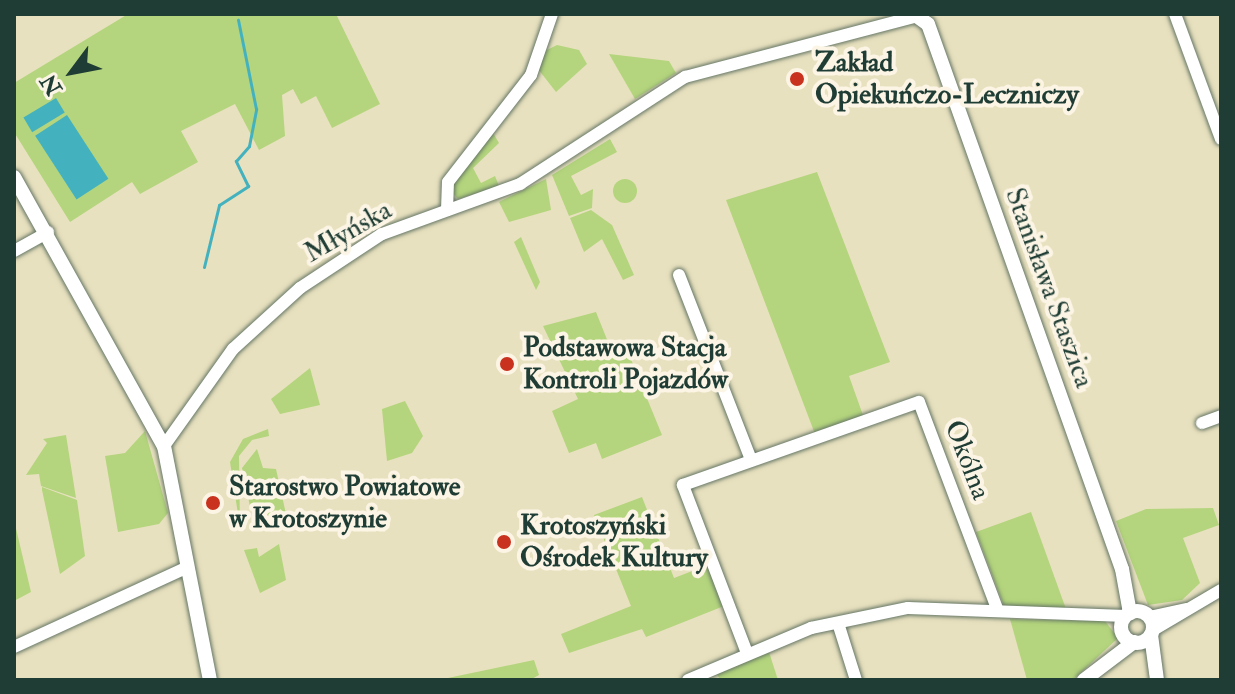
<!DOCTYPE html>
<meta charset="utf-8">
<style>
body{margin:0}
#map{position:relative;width:1235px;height:694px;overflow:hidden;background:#e8e1bf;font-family:"IM FELL Double Pica",serif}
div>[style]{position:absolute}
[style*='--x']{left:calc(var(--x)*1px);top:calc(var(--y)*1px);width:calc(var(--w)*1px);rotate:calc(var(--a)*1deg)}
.green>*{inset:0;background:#b4d57d}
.round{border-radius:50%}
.water>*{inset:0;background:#44b2be;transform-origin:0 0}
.stream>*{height:3px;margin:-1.5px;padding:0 1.5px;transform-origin:1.5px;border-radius:1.5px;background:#44b2be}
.roads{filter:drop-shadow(0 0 2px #657665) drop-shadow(0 0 2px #657665)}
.minor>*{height:12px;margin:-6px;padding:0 6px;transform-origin:6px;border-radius:6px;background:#fff}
.tertiary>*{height:14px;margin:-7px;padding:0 7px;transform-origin:7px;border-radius:7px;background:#fff}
.tertiary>.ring{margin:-7px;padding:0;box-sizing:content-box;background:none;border:14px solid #fff;border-radius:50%}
.dots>*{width:22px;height:22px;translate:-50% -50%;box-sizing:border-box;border:4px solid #fcf5e5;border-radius:50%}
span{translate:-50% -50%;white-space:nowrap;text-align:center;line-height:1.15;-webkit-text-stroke:8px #fcf5e5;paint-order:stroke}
.poi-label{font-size:28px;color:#1f3d34;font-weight:700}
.left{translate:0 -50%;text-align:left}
.street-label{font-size:28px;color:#1f3d34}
.frame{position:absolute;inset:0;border:16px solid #1f3d34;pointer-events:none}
.north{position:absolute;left:32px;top:32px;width:80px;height:80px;-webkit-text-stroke:6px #fcf5e5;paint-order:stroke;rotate:238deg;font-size:22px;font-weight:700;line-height:32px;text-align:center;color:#1f3d34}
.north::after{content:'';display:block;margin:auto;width:28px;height:36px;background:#1f3d34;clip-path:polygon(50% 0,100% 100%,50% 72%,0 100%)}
</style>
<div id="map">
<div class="green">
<div style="clip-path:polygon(128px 14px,336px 14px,380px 104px,332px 128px,316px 96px,301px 104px,293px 89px,282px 95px,285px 136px,259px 150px,235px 104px,181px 131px,198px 162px,140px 194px,132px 182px,70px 222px,14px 132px,14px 83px)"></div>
<div style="clip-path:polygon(557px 45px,579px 50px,587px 64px,556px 92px,538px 69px,545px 51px)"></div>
<div style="clip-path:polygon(609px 54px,669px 61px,676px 73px,635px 99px)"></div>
<div style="clip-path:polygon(493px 133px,499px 143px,473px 168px,481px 183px,495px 176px,499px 186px,458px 199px,451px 191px,456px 178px)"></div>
<div style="clip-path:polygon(610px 139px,617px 152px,571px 176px,581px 195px,593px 189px,592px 208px,569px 216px,552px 175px)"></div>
<div style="clip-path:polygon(817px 172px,890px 362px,849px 376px,864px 418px,815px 434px,726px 200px)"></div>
<div class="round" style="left:613px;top:179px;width:24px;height:24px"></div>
<div style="clip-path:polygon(546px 179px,551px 210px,509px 222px,499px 202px)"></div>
<div style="clip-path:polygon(591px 210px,612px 225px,634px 275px,623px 280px,602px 239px,584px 252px,570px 218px)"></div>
<div style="clip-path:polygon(521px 237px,540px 282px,536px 290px,514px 242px)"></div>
<div style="clip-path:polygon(596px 312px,608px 342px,616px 351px,626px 347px,662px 435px,602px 459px,596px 443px,569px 453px,552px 411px,578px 399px,543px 326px)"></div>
<div style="clip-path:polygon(310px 368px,320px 405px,280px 414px,271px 399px)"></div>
<div style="clip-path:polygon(405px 401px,423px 436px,412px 453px,387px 461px,382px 409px)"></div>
<div style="clip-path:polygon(268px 429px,269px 436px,252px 440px,239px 456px,240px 527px,230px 462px,243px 439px)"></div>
<div style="clip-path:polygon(145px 431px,168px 513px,159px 524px,118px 532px,105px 456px,125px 453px)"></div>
<div style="clip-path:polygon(66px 435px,76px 498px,41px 486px,39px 474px,26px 475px,47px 443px,43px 439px)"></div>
<div style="clip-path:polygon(257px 449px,263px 468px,276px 469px,288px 523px,254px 526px,242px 468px)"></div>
<div style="clip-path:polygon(42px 490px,42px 487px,77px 500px,85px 556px,60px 574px)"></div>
<div style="clip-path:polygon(642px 497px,674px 578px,708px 565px,724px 606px,646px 637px,642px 629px,569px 653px,561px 634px,631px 606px,594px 515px)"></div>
<div style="clip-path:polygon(1213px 508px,1219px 525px,1183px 538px,1200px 583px,1182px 600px,1148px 605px,1116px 521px,1146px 509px)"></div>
<div style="clip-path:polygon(1031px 512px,1066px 609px,1004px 606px,976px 532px)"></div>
<div style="clip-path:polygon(14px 520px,31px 592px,14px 601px)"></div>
<div style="clip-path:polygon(279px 544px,286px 580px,260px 593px,244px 550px,257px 548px,259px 557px)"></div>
<div style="clip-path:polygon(1010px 619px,1105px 621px,1118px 638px,1073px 680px,1027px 680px)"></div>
<div style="clip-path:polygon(769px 652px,778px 680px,720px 680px,717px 674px)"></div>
<div style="clip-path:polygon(534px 660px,539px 675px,530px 680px,443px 679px)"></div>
</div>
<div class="water">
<div style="left:56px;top:98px;width:17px;height:38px;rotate:59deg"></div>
<div style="left:67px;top:115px;width:76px;height:38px;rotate:57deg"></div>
</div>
<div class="stream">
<div style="--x:204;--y:267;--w:64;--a:-76.4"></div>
<div style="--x:219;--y:205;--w:35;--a:-33"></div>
<div style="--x:248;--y:186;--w:28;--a:-116"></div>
<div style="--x:236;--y:161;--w:20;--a:-49"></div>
<div style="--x:249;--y:146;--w:38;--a:-79"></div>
<div style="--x:256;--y:109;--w:91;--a:-101.4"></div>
</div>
<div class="roads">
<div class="minor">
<div style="--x:1175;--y:14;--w:133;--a:69.8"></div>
<div style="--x:447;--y:210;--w:28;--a:-88"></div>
<div style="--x:448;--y:182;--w:135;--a:-52.2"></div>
<div style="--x:531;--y:75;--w:65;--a:-71"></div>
<div style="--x:14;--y:251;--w:39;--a:-29"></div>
<div style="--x:679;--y:275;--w:199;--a:68.7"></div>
<div style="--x:1202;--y:423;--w:20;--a:-20"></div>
<div style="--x:164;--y:446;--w:119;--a:-54.6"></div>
<div style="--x:233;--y:349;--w:91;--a:-42.3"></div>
<div style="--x:300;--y:288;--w:98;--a:-33.4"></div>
<div style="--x:382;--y:234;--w:147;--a:-19.9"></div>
<div style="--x:520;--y:184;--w:197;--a:-33"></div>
<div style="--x:685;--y:77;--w:237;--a:-14.7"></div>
<div style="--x:1149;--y:617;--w:39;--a:-12"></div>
<div style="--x:838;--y:623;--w:60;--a:72.5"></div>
<div style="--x:1153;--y:630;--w:79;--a:-30.5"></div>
<div style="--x:14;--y:647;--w:189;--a:-24.7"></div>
<div style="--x:747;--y:653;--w:180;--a:-110.9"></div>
<div style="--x:683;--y:485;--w:250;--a:-19.4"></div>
<div style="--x:919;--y:402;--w:223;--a:69.3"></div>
<div style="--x:688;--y:680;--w:134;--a:-22.9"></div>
<div style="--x:811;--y:628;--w:99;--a:-11.7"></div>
<div style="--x:908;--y:608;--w:218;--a:2.1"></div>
</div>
<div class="tertiary">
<div style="--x:914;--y:14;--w:17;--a:36"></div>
<div style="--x:928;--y:24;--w:578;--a:70.41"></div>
<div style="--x:1122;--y:569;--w:45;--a:79.7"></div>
<div style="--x:14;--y:177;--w:308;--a:60.9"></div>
<div style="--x:164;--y:446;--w:238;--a:78.9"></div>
<div class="ring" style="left:1121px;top:611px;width:18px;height:18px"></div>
<div style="--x:1151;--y:635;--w:45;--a:82.4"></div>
<div style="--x:1084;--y:680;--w:63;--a:-37.2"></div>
</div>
</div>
<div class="dots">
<div style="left:797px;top:79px;background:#c8321e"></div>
<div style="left:507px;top:364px;background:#c8321e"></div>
<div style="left:213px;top:503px;background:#c8321e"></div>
<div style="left:504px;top:542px;background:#c8321e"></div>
</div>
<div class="poi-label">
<span class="left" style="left:815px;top:79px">Zakład<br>Opiekuńczo-Leczniczy</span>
<span class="left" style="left:523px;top:364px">Podstawowa Stacja<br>Kontroli Pojazdów</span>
<span class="left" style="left:229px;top:503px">Starostwo Powiatowe<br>w Krotoszynie</span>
<span class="left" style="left:520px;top:542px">Krotoszyński<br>Ośrodek Kultury</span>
</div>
<div class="street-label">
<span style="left:348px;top:232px;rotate:-30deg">Młyńska</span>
<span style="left:1049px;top:288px;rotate:70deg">Stanisława Staszica</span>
<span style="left:967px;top:460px;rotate:69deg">Okólna</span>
</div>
<div class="frame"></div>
<div class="north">N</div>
</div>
